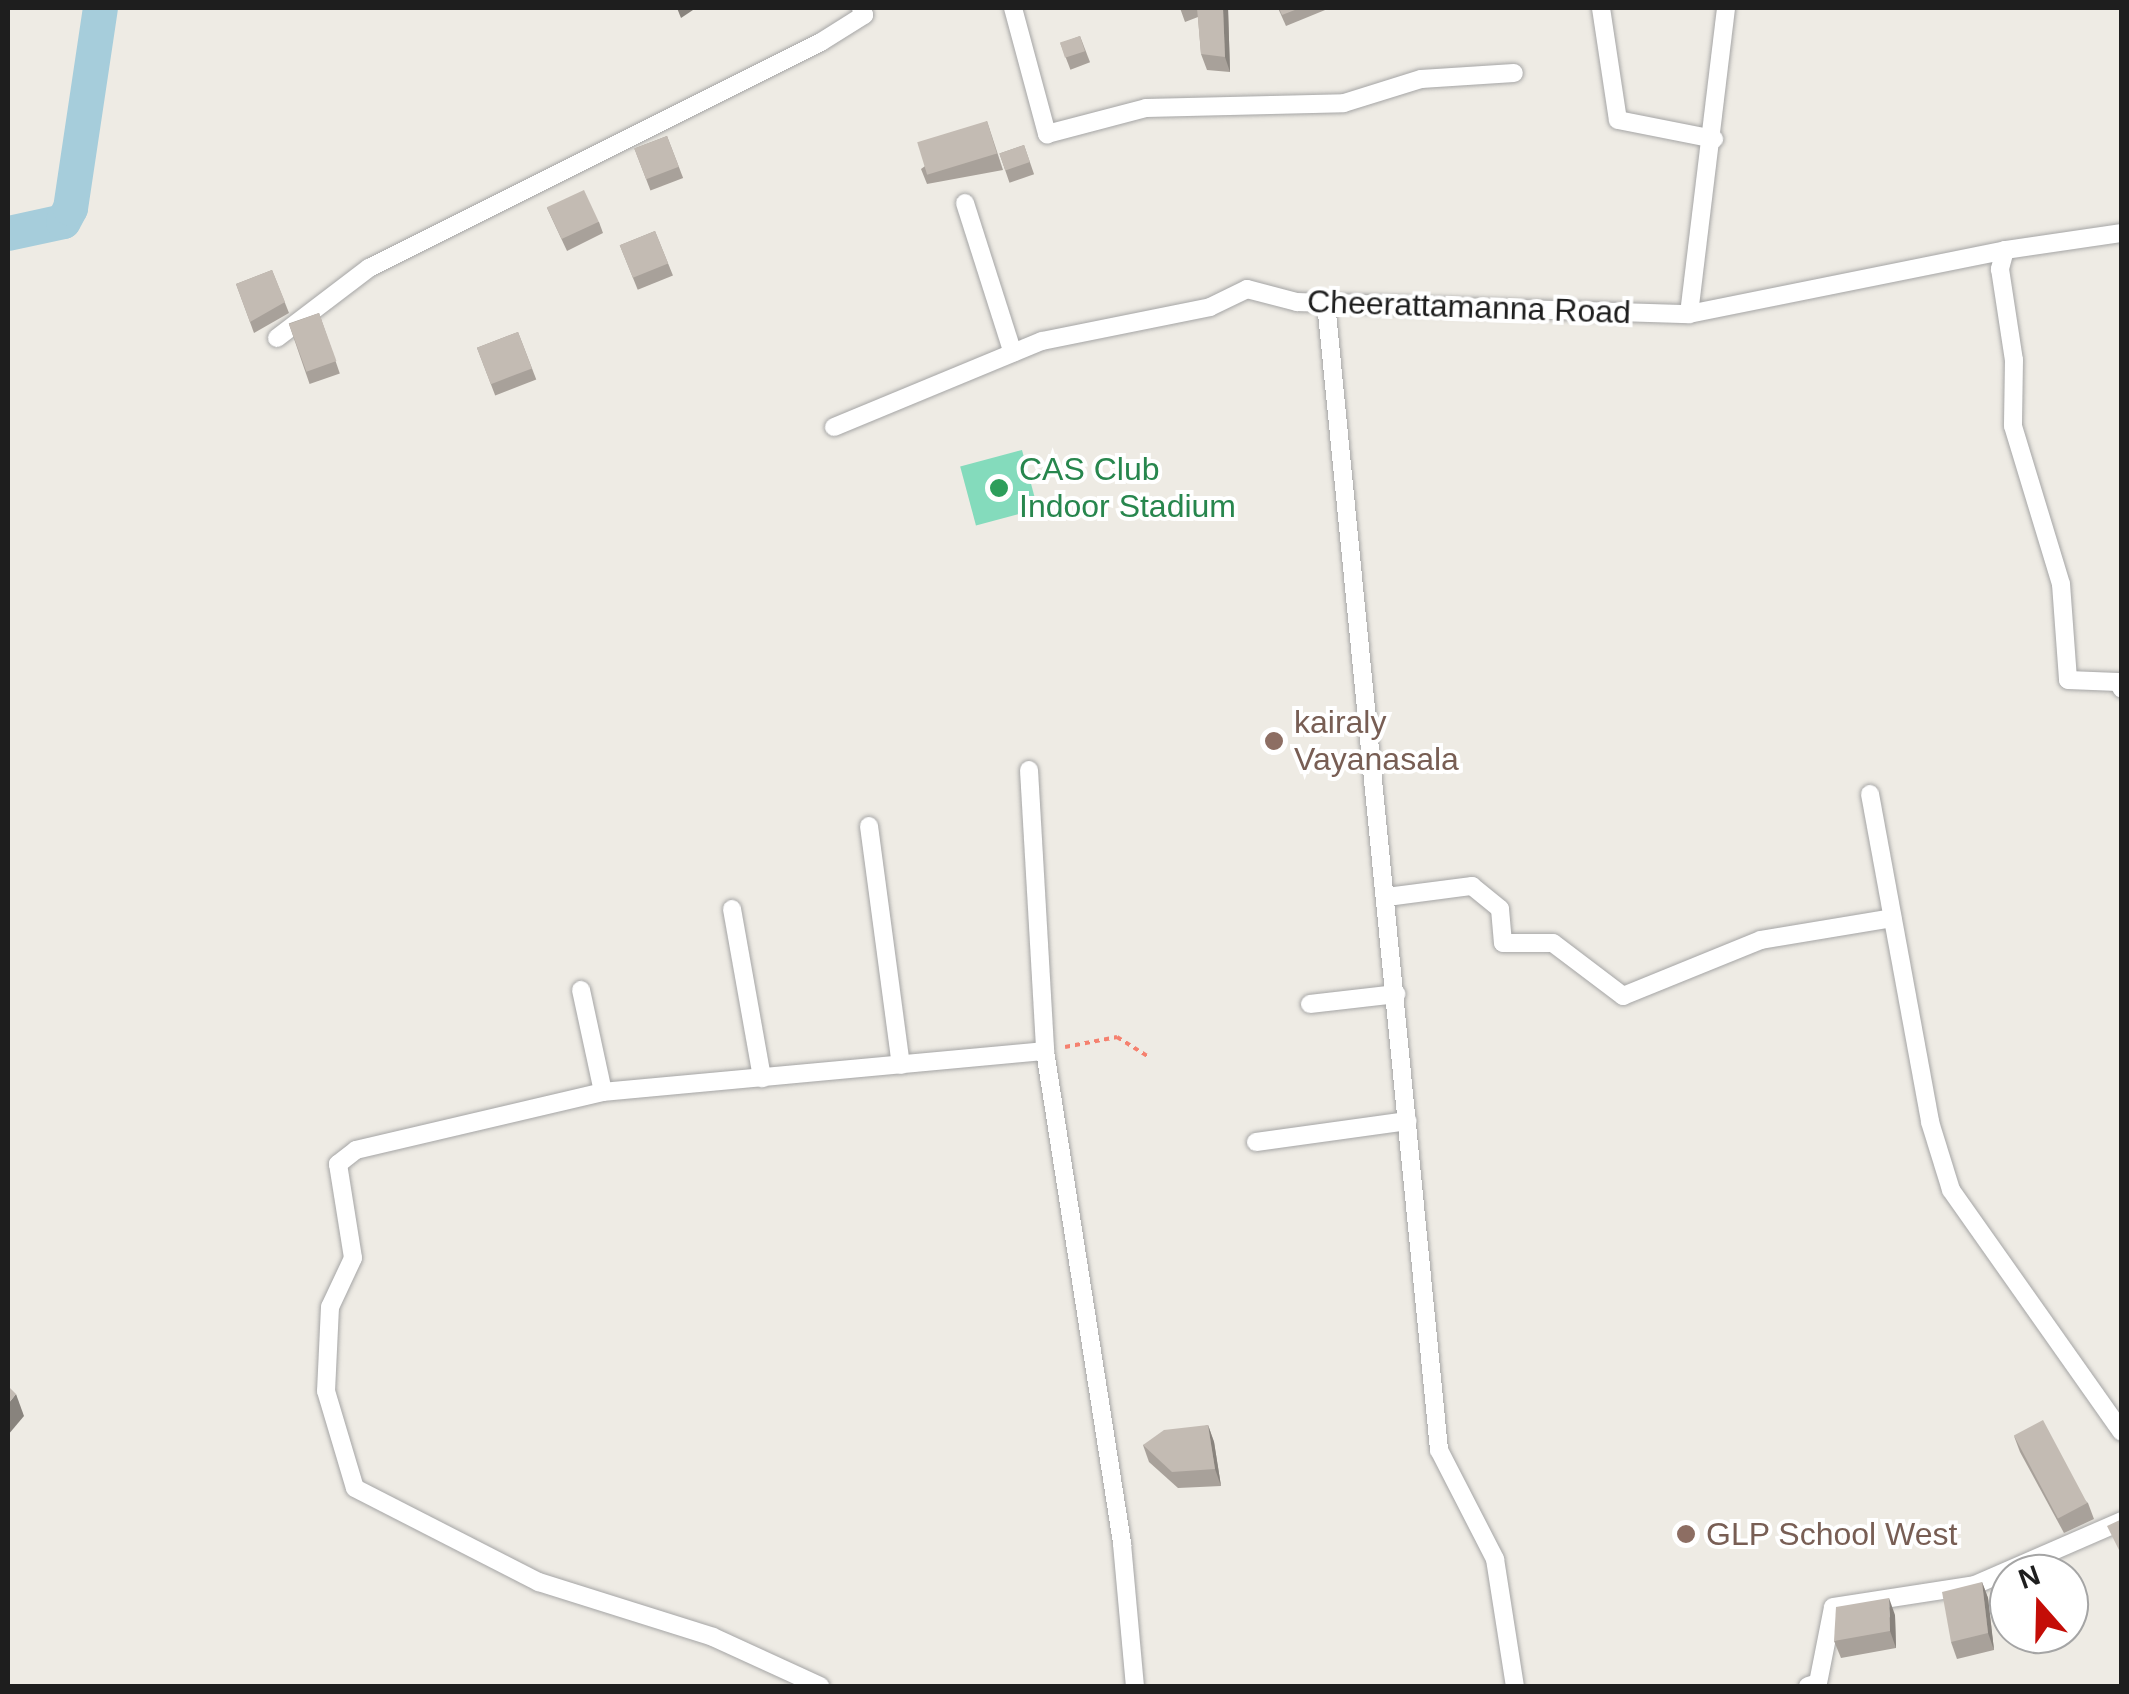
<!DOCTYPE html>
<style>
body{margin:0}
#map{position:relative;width:2129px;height:1694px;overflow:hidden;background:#eeebe4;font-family:Arial,sans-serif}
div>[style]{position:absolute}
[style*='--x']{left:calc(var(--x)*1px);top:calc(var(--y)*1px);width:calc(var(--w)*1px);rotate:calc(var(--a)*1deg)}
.pitch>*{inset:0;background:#84dbbc;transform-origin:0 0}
.river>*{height:35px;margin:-17.5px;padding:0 17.5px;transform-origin:17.5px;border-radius:17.5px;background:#a6cddb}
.path>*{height:4px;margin-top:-2px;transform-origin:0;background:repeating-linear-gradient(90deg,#f5816f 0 5px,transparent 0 10px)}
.roads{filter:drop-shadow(0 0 2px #a5a5a5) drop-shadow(0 0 2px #a5a5a5)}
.minor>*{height:18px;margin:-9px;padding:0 9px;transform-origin:9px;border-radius:9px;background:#fff}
.wall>*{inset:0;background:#a8a19a;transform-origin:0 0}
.shaded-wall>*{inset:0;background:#88837d}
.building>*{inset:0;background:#c3bbb3;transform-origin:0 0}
.dots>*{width:28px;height:28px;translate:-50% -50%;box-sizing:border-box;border:5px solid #fff;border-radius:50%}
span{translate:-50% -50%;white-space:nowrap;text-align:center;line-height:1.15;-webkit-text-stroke:8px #fff;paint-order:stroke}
.street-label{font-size:32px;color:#1e1e1e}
.leisure-label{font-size:32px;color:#27864d}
.left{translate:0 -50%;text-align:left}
.education-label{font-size:32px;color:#785e54}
.frame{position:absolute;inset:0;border:10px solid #1e1e1e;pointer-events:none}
.north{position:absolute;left:1989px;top:1554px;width:100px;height:100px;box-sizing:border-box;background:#fff;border:2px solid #a5a5a5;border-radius:50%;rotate:340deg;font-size:28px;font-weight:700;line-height:40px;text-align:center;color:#1e1e1e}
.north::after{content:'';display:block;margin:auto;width:35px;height:45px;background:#c40d07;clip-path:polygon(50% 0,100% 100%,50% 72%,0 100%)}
</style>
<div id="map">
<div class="pitch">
<div style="left:1022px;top:450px;width:61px;height:64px;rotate:75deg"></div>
</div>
<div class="river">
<div style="--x:8;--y:233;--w:56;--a:-12.3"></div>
<div style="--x:63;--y:221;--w:15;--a:-62"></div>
<div style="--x:70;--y:208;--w:202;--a:-81.5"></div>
</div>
<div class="path">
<div style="--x:1065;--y:1047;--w:53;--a:-10.9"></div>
<div style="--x:1117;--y:1037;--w:36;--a:32"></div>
</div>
<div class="roads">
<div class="minor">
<div style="--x:1013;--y:8;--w:131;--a:74.9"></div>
<div style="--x:1047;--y:134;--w:102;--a:-14.7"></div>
<div style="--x:1146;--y:108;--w:198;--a:-1.4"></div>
<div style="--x:1344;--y:103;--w:81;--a:-17.3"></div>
<div style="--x:1421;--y:79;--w:93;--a:-3.7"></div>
<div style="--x:1601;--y:8;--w:113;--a:81.4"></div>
<div style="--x:1618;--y:120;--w:98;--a:11.2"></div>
<div style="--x:965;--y:203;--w:157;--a:72.3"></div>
<div style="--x:2005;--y:250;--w:20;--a:105"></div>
<div style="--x:2000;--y:269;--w:92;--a:81.3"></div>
<div style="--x:2014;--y:360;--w:66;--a:90.9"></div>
<div style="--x:2013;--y:426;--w:165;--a:73.1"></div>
<div style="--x:2061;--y:584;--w:96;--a:85.8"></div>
<div style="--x:2068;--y:680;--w:50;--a:2.3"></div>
<div style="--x:2118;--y:682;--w:8;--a:60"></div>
<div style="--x:1326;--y:303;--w:1153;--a:84.37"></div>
<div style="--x:1439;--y:1450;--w:123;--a:62.8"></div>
<div style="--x:1495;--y:1559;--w:129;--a:81.1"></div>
<div style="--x:1689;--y:314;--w:308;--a:-83.1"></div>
<div style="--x:277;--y:338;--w:116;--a:-37.3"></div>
<div style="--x:369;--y:268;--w:505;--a:-26.57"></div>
<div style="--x:821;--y:42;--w:51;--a:-32.1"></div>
<div style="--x:864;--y:15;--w:8;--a:-113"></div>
<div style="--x:834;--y:427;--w:225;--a:-22.5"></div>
<div style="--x:1042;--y:341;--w:171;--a:-11.4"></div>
<div style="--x:1210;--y:307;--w:41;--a:-25.9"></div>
<div style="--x:1247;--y:289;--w:52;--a:14.6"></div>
<div style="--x:1297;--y:302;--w:392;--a:1.8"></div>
<div style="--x:1689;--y:314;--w:322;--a:-11.4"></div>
<div style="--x:2005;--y:250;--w:118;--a:-8.3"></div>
<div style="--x:1029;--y:770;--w:281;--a:86.7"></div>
<div style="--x:1870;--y:794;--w:333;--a:79.6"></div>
<div style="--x:1930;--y:1122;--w:71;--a:72.8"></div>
<div style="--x:1951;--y:1190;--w:296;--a:54.8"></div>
<div style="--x:869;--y:826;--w:241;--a:82.4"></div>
<div style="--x:1387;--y:897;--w:86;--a:-7.4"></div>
<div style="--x:1472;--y:886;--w:36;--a:39"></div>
<div style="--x:1500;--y:909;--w:34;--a:85"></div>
<div style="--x:1503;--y:943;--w:50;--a:0"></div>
<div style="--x:1553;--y:943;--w:88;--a:37.1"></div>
<div style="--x:1623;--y:996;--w:149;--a:-22.1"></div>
<div style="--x:1761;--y:940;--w:133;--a:-9.5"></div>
<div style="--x:732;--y:909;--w:172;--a:79.9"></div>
<div style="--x:581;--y:990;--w:104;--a:77.8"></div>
<div style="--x:603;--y:1092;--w:444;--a:-5.3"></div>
<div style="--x:1045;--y:1051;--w:499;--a:81.1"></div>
<div style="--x:1122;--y:1544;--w:143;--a:84.8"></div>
<div style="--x:1310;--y:1004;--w:87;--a:-6.6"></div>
<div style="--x:603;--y:1092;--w:254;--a:166.8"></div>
<div style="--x:356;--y:1150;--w:23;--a:142"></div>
<div style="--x:338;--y:1164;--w:95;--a:80.9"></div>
<div style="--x:353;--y:1258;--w:54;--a:115.1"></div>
<div style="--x:330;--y:1307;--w:84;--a:92.7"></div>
<div style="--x:326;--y:1391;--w:101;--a:73.4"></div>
<div style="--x:355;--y:1488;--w:207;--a:27.1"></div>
<div style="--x:539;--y:1582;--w:182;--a:17.5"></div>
<div style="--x:713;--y:1637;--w:118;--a:24.6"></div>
<div style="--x:1256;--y:1142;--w:153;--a:-7.9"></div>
<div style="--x:1808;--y:1686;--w:10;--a:-17"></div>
<div style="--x:1818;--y:1683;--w:77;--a:-78.8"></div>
<div style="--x:1833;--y:1607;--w:144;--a:-8.8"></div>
<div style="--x:1975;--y:1585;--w:160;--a:-23.5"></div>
</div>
</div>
<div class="wall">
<div style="clip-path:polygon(1180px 8px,1228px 8px,1230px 72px,1207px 70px,1201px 54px,1198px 17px,1185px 22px)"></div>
<div style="clip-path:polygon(1278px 8px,1330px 8px,1286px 26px)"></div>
<div style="left:1080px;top:36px;width:28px;height:21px;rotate:69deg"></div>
<div style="clip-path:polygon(987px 121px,1003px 170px,927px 184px,921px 169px)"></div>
<div style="left:667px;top:136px;width:45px;height:35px;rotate:69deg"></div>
<div style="left:1024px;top:145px;width:31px;height:26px;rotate:71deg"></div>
<div style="clip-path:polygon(547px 208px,599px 222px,603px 233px,567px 251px)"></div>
<div style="left:655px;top:231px;width:48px;height:38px;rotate:68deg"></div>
<div style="clip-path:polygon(272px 270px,289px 313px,254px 333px,236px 284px)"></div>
<div style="left:319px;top:313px;width:64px;height:32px;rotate:71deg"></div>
<div style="left:518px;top:332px;width:51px;height:44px;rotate:69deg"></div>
<div style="clip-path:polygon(1208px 1425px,1214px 1442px,1221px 1486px,1178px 1488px,1149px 1462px,1143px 1445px)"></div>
<div style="clip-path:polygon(2014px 1436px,2088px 1503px,2094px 1519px,2064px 1533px,2020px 1452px)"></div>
<div style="clip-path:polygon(1982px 1582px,1988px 1598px,1994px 1650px,1957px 1659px,1951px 1642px)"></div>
<div style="clip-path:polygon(1895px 1615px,1896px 1648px,1841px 1658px,1834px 1641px)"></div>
</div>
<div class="shaded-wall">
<div style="clip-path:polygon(677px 8px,696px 8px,681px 18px)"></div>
<div style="clip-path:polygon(1223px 8px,1228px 8px,1230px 72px,1225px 57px)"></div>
<div style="clip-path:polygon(16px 1394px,24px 1416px,8px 1435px,8px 1404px)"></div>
<div style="clip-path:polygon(1208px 1425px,1214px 1442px,1221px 1486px,1215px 1469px)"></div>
<div style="clip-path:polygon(1982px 1582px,1988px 1598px,1994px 1650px,1988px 1633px)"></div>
<div style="clip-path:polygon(1889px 1598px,1895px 1615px,1896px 1648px,1890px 1631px)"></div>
</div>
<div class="building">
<div style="clip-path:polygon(1197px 8px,1223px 8px,1225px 57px,1201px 54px)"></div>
<div style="clip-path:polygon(1279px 8px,1300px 8px,1282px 15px)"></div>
<div style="left:1080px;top:36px;width:16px;height:21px;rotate:72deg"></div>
<div style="left:987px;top:121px;width:34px;height:73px;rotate:73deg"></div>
<div style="left:667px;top:136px;width:33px;height:35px;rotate:69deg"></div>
<div style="left:1024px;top:145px;width:18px;height:26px;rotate:71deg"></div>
<div style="left:584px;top:190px;width:35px;height:41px;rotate:65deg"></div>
<div style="left:655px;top:231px;width:35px;height:38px;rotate:68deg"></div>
<div style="clip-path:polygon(272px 270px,285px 302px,250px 322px,236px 284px)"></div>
<div style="left:319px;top:313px;width:51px;height:32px;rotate:70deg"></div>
<div style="left:518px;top:332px;width:39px;height:44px;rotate:69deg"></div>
<div style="clip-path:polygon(8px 1386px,16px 1394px,8px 1404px)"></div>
<div style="left:2043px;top:1420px;width:94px;height:33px;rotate:62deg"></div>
<div style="clip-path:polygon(1208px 1425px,1215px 1469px,1172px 1472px,1143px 1445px,1164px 1430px)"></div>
<div style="clip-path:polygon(2122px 1519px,2122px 1556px,2107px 1526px)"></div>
<div style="clip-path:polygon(1982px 1582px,1988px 1633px,1951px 1642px,1942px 1592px)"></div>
<div style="clip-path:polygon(1889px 1598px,1890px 1631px,1834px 1641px,1836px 1607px)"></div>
</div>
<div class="dots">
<div style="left:999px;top:488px;background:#2e9e5b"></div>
<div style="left:1274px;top:741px;background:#8d6e63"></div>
<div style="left:1686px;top:1534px;background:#8d6e63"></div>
</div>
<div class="street-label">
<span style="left:1469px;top:307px;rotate:2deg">Cheerattamanna Road</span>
</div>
<div class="leisure-label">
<span class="left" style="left:1019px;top:488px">CAS Club<br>Indoor Stadium</span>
</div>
<div class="education-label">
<span class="left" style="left:1294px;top:741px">kairaly<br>Vayanasala</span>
<span class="left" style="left:1706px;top:1534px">GLP School West</span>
</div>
<div class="frame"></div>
<div class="north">N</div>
</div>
